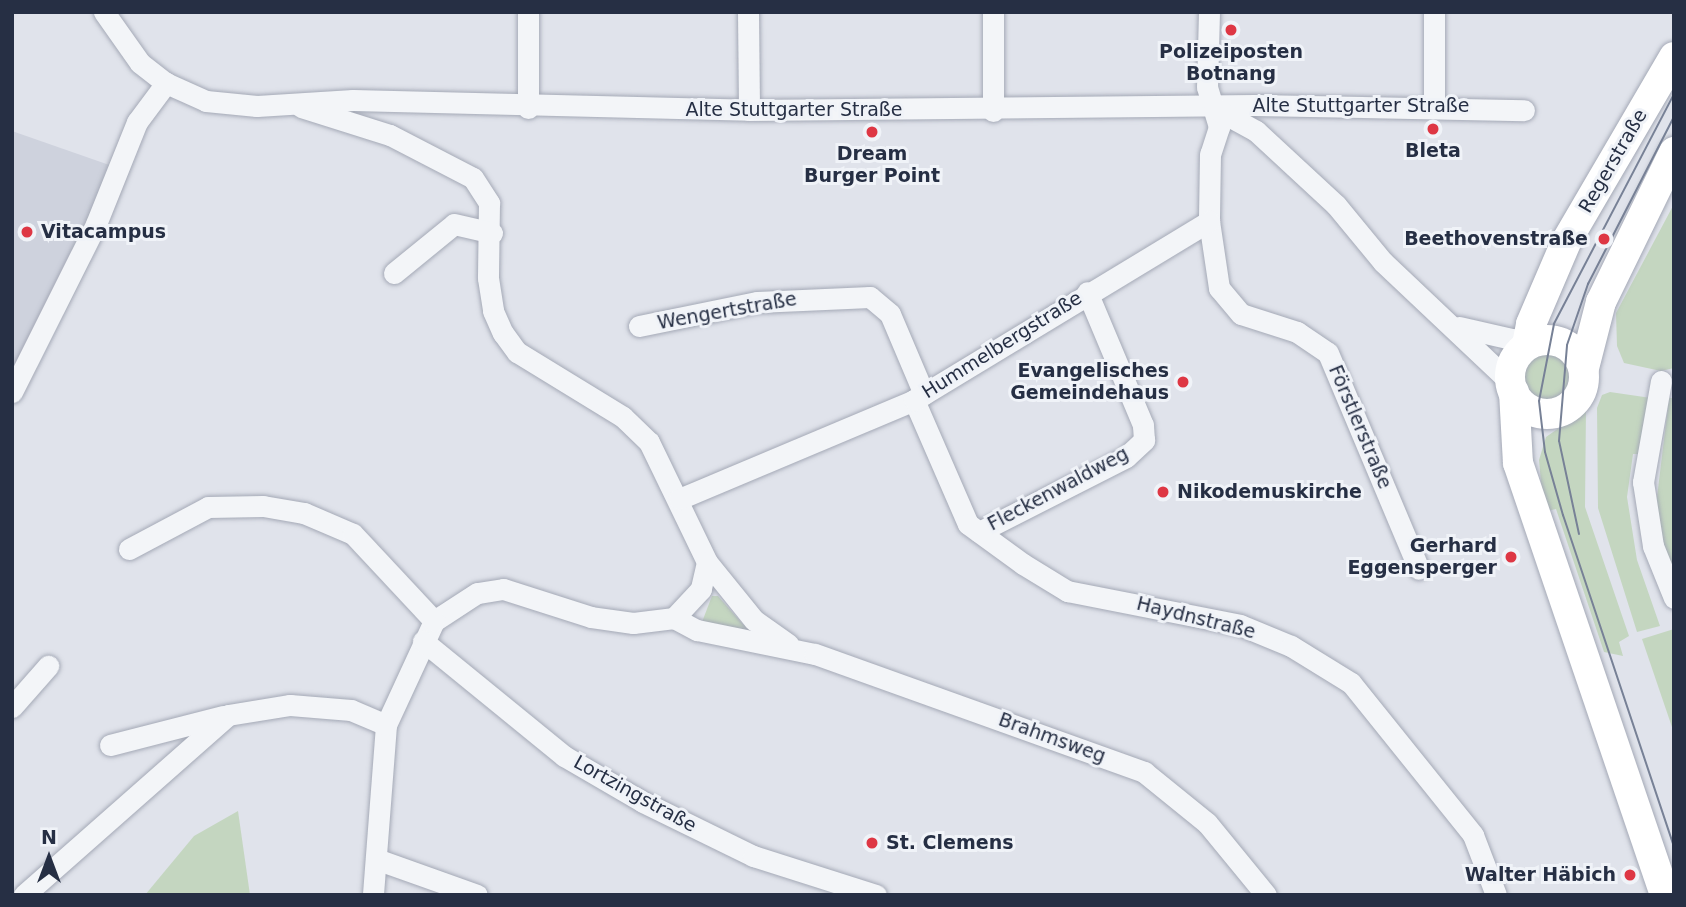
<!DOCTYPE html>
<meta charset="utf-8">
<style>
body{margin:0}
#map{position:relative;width:1686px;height:907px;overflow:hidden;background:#e0e3eb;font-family:"DejaVu Sans",sans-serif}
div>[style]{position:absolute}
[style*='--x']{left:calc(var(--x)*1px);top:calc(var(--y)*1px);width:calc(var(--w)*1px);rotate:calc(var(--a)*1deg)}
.built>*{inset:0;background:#ced2dd}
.green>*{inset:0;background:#c4d6c0}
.round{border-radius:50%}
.roads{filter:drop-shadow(0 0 2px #a4a9b6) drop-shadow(0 0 2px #a4a9b6)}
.street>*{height:21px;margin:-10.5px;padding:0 10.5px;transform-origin:10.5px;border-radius:10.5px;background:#f3f5f8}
.secondary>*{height:30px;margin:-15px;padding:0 15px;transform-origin:15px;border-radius:15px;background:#fff}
.secondary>.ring{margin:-15px;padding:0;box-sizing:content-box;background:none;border:30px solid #fff;border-radius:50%}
.tram>*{height:2px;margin:-1px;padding:0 1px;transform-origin:1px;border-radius:1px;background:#778196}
.dots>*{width:19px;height:19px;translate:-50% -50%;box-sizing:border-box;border:4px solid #f0f3f8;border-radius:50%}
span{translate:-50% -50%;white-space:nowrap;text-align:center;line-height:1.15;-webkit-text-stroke:6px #f0f3f8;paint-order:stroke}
.poi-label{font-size:19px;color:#262f44;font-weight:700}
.left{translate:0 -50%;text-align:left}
.right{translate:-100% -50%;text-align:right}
.street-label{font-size:19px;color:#262f44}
.frame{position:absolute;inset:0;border:14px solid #262f44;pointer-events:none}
.north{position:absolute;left:14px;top:823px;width:70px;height:70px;-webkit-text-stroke:5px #f0f3f8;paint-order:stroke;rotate:0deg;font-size:19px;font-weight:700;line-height:28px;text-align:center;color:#262f44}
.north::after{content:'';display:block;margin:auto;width:24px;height:32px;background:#262f44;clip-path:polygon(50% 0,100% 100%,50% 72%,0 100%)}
</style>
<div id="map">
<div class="built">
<div style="clip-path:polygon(12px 131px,115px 167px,12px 392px)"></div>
</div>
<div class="green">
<div style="clip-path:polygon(1674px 204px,1674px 368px,1661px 371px,1624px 363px,1617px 346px,1616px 313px)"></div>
<div class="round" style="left:1522px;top:351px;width:52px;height:52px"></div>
<div style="clip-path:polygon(1610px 392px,1651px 398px,1643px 454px,1633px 454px,1627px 497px,1637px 560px,1660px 626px,1637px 632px,1598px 508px,1597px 408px,1602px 395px)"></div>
<div style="clip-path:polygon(1669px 398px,1674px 398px,1674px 572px,1654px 522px)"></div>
<div style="clip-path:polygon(1586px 409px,1585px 507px,1629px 636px,1619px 642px,1623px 656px,1604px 652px,1556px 509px,1547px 511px,1542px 493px,1539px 460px,1546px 437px)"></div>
<div style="clip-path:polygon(712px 596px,718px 596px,748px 630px,702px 622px)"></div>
<div style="clip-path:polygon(1674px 629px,1674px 733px,1642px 639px)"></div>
<div style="clip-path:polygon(238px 811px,250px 895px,145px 895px,194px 836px)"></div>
</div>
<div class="roads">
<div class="street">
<div style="--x:104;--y:12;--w:62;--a:54.8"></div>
<div style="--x:140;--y:63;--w:33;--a:38"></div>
<div style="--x:166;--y:83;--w:44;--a:24.2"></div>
<div style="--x:206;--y:101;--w:51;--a:5.6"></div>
<div style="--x:257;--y:106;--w:96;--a:-3.6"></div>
<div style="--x:353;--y:100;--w:396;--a:1.4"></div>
<div style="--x:749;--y:110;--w:506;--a:-0.57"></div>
<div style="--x:1255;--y:105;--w:269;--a:1.1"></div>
<div style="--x:748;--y:12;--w:98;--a:89.4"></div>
<div style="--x:1209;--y:12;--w:75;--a:91.5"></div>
<div style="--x:1207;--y:87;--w:42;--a:73.3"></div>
<div style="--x:1219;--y:127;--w:28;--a:108"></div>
<div style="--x:1210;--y:154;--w:67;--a:90.9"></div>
<div style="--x:1209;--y:221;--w:68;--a:81.5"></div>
<div style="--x:1219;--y:288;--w:34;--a:50"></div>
<div style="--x:1241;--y:314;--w:59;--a:17.8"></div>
<div style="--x:1297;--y:332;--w:37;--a:34"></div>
<div style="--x:1328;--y:353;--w:234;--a:67.2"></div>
<div style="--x:1434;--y:12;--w:94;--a:90"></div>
<div style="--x:301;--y:107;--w:93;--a:17.5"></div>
<div style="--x:390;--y:135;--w:93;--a:27.4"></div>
<div style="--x:473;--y:178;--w:30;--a:57"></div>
<div style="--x:489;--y:203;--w:75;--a:90.8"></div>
<div style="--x:488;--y:278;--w:33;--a:81"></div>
<div style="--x:493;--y:311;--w:24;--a:66"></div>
<div style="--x:503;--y:333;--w:24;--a:54"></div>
<div style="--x:517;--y:352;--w:124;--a:31.5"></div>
<div style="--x:623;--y:417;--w:36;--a:44"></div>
<div style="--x:649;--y:442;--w:133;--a:64.2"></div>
<div style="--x:707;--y:562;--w:28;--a:103"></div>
<div style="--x:701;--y:589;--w:40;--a:133"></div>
<div style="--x:674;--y:618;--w:41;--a:173"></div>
<div style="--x:633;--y:623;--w:42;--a:-171.9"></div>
<div style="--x:591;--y:617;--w:92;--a:-162.3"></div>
<div style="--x:503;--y:589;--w:26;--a:171"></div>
<div style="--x:477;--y:593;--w:51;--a:146.9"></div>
<div style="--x:434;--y:621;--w:115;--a:114.8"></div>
<div style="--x:386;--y:725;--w:170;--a:94.4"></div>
<div style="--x:528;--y:108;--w:96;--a:-90"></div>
<div style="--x:1214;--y:108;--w:48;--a:28.7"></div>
<div style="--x:1256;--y:131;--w:109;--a:42.8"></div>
<div style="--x:1336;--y:205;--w:74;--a:50.5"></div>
<div style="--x:1383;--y:262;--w:175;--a:43.4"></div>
<div style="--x:993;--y:111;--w:99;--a:-90"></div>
<div style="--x:394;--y:273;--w:77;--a:-39.2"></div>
<div style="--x:454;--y:224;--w:39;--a:13"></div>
<div style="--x:639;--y:326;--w:120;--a:-11.5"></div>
<div style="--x:757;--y:302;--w:113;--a:-2.5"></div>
<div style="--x:870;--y:297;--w:26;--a:40"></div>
<div style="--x:890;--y:314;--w:87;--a:67"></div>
<div style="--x:1459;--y:327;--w:54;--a:12.8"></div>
<div style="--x:1512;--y:339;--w:14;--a:39"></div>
<div style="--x:1661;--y:381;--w:103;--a:100.1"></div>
<div style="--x:1643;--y:482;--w:65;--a:81.1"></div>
<div style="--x:1653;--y:546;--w:56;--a:68"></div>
<div style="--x:12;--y:392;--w:188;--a:-63.4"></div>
<div style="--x:96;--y:224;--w:110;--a:-68.1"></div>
<div style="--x:137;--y:122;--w:49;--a:-53.4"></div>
<div style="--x:914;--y:400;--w:135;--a:66.5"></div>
<div style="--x:968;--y:524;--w:68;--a:36"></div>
<div style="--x:1023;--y:564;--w:52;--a:31.5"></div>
<div style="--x:1067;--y:591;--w:176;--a:11.1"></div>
<div style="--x:1240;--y:625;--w:55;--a:22.4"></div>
<div style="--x:1291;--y:646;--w:70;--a:31.7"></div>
<div style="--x:1351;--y:683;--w:195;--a:51.2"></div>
<div style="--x:1473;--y:835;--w:64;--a:69"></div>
<div style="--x:679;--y:499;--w:255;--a:-22.8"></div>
<div style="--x:914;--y:400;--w:345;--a:-31.2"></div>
<div style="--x:979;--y:532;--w:165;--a:-27"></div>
<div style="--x:1126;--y:457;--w:25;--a:-43"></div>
<div style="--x:1144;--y:440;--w:15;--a:-94"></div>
<div style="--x:1143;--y:425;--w:144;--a:-112.8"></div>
<div style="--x:129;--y:549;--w:89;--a:-28"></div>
<div style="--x:208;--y:507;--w:55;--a:-1"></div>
<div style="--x:263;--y:506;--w:42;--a:9.7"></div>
<div style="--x:304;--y:513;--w:53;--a:23.2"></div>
<div style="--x:353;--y:534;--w:119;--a:47"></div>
<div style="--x:707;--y:562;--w:75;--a:51"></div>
<div style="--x:754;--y:620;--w:42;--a:35.2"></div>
<div style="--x:674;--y:618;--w:26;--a:28"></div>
<div style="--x:697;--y:630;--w:120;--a:11.5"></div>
<div style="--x:815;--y:654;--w:350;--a:19.7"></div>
<div style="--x:1144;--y:772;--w:81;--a:39"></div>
<div style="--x:1207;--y:823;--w:93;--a:50.7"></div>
<div style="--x:423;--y:641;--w:182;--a:39.2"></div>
<div style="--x:564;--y:756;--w:91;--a:30.2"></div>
<div style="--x:643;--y:802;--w:123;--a:26.1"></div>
<div style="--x:753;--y:856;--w:129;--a:17.6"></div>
<div style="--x:12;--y:707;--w:55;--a:-48.7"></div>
<div style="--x:110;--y:745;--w:117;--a:-14.4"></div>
<div style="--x:376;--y:859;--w:107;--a:19.6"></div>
<div style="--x:24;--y:895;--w:272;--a:-41.4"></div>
<div style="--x:228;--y:715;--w:63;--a:-9.2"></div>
<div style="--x:290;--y:705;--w:61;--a:4.7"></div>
<div style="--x:351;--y:710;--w:38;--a:23"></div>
</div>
<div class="secondary">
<div class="ring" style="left:1510px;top:340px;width:44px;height:44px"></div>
<div style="--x:1527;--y:345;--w:21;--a:-79"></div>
<div style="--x:1531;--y:324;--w:91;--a:-66.8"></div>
<div style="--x:1567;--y:240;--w:212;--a:-59.7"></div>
<div style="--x:1584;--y:368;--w:68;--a:-75.6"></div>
<div style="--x:1601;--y:302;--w:167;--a:-64"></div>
<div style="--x:1514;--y:392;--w:71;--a:86.8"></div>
<div style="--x:1518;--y:463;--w:456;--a:71.2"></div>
</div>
</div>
<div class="tram">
<div style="--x:1674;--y:94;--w:259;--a:117.6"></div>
<div style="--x:1554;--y:324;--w:78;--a:101"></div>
<div style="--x:1539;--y:401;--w:51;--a:83.3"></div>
<div style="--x:1545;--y:452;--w:66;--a:74.1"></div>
<div style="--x:1563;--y:515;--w:350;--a:71.5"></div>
<div style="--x:1579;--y:534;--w:95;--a:-102.1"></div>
<div style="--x:1559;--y:441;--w:96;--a:-85.2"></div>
<div style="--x:1567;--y:345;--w:65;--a:-71"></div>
<div style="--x:1588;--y:284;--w:188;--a:-62.8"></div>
</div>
<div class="dots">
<div style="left:1231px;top:30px;background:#de3744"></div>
<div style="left:1433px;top:129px;background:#de3744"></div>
<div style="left:872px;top:132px;background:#de3744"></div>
<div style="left:27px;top:232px;background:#de3744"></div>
<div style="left:1604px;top:239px;background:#de3744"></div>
<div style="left:1183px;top:382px;background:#de3744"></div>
<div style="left:1163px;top:492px;background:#de3744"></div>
<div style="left:1511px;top:557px;background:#de3744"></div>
<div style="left:872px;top:843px;background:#de3744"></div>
<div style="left:1630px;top:875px;background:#de3744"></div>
</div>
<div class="poi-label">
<span style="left:1231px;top:63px">Polizeiposten<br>Botnang</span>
<span style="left:1433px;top:151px">Bleta</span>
<span style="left:872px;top:165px">Dream<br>Burger Point</span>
<span class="left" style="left:41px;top:232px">Vitacampus</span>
<span class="right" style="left:1588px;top:239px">Beethovenstraße</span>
<span class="right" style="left:1169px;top:382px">Evangelisches<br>Gemeindehaus</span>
<span class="left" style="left:1177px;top:492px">Nikodemuskirche</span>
<span class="right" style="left:1497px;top:557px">Gerhard<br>Eggensperger</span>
<span class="left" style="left:886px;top:843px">St. Clemens</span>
<span class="right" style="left:1616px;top:875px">Walter Häbich</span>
</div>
<div class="street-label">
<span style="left:1361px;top:106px">Alte Stuttgarter Straße</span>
<span style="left:794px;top:110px">Alte Stuttgarter Straße</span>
<span style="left:1613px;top:161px;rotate:-60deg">Regerstraße</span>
<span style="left:727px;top:311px;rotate:-10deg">Wengertstraße</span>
<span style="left:1002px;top:345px;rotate:-32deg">Hummelbergstraße</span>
<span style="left:1360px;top:427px;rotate:67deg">Förstlerstraße</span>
<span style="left:1058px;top:489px;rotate:-28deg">Fleckenwaldweg</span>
<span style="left:1196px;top:618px;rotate:14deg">Haydnstraße</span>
<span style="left:1052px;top:738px;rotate:20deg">Brahmsweg</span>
<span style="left:635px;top:794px;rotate:29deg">Lortzingstraße</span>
</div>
<div class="frame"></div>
<div class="north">N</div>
</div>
